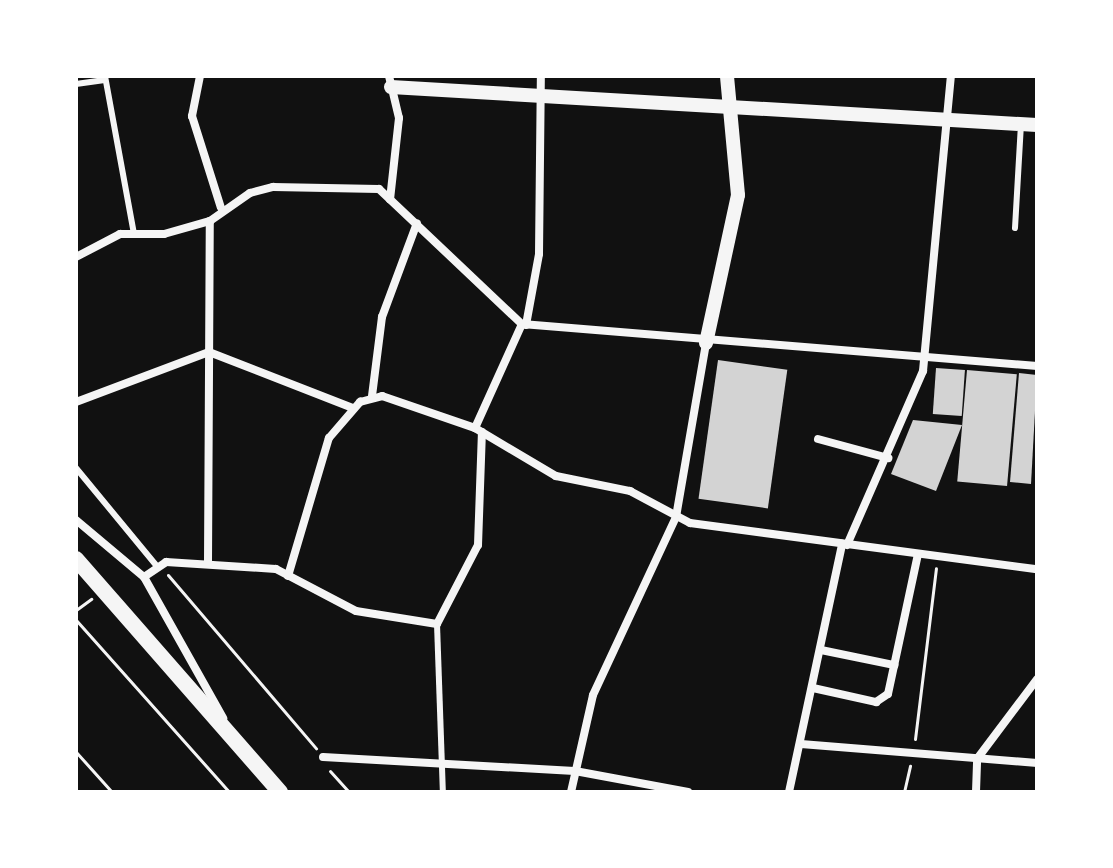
<!DOCTYPE html>
<style>
body{margin:0}
#map{position:relative;width:1113px;height:868px;overflow:hidden;background:#111;font-family:"Fira Sans",sans-serif}
div>[style]{position:absolute}
[style*='--x']{left:calc(var(--x)*1px);top:calc(var(--y)*1px);width:calc(var(--w)*1px);rotate:calc(var(--a)*1deg)}
.building>*{inset:0;background:#d3d3d3;transform-origin:0 0}
.path>*{height:3px;margin:-1.5px;padding:0 1.5px;transform-origin:1.5px;border-radius:1.5px;background:#f5f5f5}
.service>*{height:6px;margin:-3px;padding:0 3px;transform-origin:3px;border-radius:3px;background:#f5f5f5}
.minor>*{height:8px;margin:-4px;padding:0 4px;transform-origin:4px;border-radius:4px;background:#f5f5f5}
.tertiary>*{height:14px;margin:-7px;padding:0 7px;transform-origin:7px;border-radius:7px;background:#f5f5f5}
.secondary>*{height:16px;margin:-8px;padding:0 8px;transform-origin:8px;border-radius:8px;background:#f5f5f5}
span{translate:-50% -50%;white-space:nowrap;text-align:center;line-height:1.15;-webkit-text-stroke:8px #fff;paint-order:stroke}
.frame{position:absolute;inset:0;border:78px solid #fff;pointer-events:none}
</style>
<div id="map">
<div class="building">
<div style="left:718px;top:360px;width:70px;height:140px;rotate:8deg"></div>
<div style="left:936px;top:368px;width:29px;height:46px;rotate:4deg"></div>
<div style="left:967px;top:370px;width:50px;height:112px;rotate:5deg"></div>
<div style="clip-path:polygon(1019px 373px,1037px 375px,1031px 484px,1010px 482px)"></div>
<div style="clip-path:polygon(913px 420px,962px 425px,936px 491px,891px 474px)"></div>
</div>
<div class="path">
<div style="--x:168;--y:575;--w:228;--a:49.5"></div>
<div style="--x:76;--y:610;--w:19;--a:-36"></div>
<div style="--x:76;--y:620;--w:230;--a:48.3"></div>
<div style="--x:915;--y:739;--w:172;--a:-83"></div>
<div style="--x:76;--y:752;--w:54;--a:48"></div>
<div style="--x:330;--y:771;--w:28;--a:48"></div>
<div style="--x:904;--y:792;--w:27;--a:-77"></div>
</div>
<div class="service">
<div style="--x:105;--y:76;--w:161;--a:79.6"></div>
<div style="--x:76;--y:84;--w:29;--a:-8"></div>
<div style="--x:1015;--y:228;--w:104;--a:-86.7"></div>
<div style="--x:76;--y:468;--w:126;--a:50.5"></div>
<div style="--x:437;--y:624;--w:168;--a:88"></div>
</div>
<div class="minor">
<div style="--x:200;--y:76;--w:41;--a:101.3"></div>
<div style="--x:192;--y:116;--w:96;--a:72.5"></div>
<div style="--x:389;--y:76;--w:43;--a:76.6"></div>
<div style="--x:399;--y:118;--w:82;--a:96.3"></div>
<div style="--x:76;--y:257;--w:50;--a:-27.6"></div>
<div style="--x:120;--y:234;--w:44;--a:0"></div>
<div style="--x:164;--y:234;--w:48;--a:-15.8"></div>
<div style="--x:210;--y:221;--w:49;--a:-35"></div>
<div style="--x:250;--y:193;--w:24;--a:-15"></div>
<div style="--x:273;--y:187;--w:106;--a:1.1"></div>
<div style="--x:379;--y:189;--w:197;--a:43.4"></div>
<div style="--x:522;--y:324;--w:517;--a:4.66"></div>
<div style="--x:526;--y:325;--w:72;--a:-79.6"></div>
<div style="--x:539;--y:254;--w:178;--a:-89.4"></div>
<div style="--x:372;--y:396;--w:80;--a:-82.8"></div>
<div style="--x:382;--y:317;--w:100;--a:-69.6"></div>
<div style="--x:76;--y:402;--w:142;--a:-20.6"></div>
<div style="--x:209;--y:352;--w:155;--a:21.3"></div>
<div style="--x:475;--y:428;--w:114;--a:-65.7"></div>
<div style="--x:818;--y:439;--w:73;--a:15.2"></div>
<div style="--x:76;--y:520;--w:89;--a:40"></div>
<div style="--x:144;--y:577;--w:162;--a:60.7"></div>
<div style="--x:847;--y:545;--w:190;--a:-66.4"></div>
<div style="--x:923;--y:371;--w:296;--a:-84.6"></div>
<div style="--x:208;--y:563;--w:342;--a:-89.7"></div>
<div style="--x:288;--y:576;--w:144;--a:-73.5"></div>
<div style="--x:329;--y:438;--w:48;--a:-49.3"></div>
<div style="--x:360;--y:402;--w:23;--a:-15"></div>
<div style="--x:382;--y:396;--w:98;--a:19"></div>
<div style="--x:475;--y:428;--w:94;--a:30.7"></div>
<div style="--x:556;--y:476;--w:76;--a:11.5"></div>
<div style="--x:630;--y:491;--w:68;--a:28.1"></div>
<div style="--x:690;--y:523;--w:350;--a:7.6"></div>
<div style="--x:144;--y:577;--w:27;--a:-34"></div>
<div style="--x:166;--y:562;--w:110;--a:3.6"></div>
<div style="--x:276;--y:569;--w:90;--a:27.7"></div>
<div style="--x:356;--y:611;--w:82;--a:9.1"></div>
<div style="--x:437;--y:624;--w:89;--a:-62.6"></div>
<div style="--x:478;--y:545;--w:113;--a:-88"></div>
<div style="--x:821;--y:650;--w:75;--a:11.6"></div>
<div style="--x:813;--y:688;--w:65;--a:12.5"></div>
<div style="--x:876;--y:702;--w:14;--a:-34"></div>
<div style="--x:888;--y:694;--w:143;--a:-77.9"></div>
<div style="--x:801;--y:744;--w:237;--a:4.6"></div>
<div style="--x:323;--y:757;--w:252;--a:3.2"></div>
<div style="--x:575;--y:771;--w:115;--a:10.5"></div>
<div style="--x:571;--y:792;--w:99;--a:-77.2"></div>
<div style="--x:593;--y:695;--w:196;--a:-65"></div>
<div style="--x:676;--y:517;--w:177;--a:-80.2"></div>
<div style="--x:789;--y:792;--w:254;--a:-77.9"></div>
<div style="--x:976;--y:792;--w:33;--a:-88"></div>
<div style="--x:977;--y:759;--w:100;--a:-53.1"></div>
</div>
<div class="tertiary">
<div style="--x:391;--y:87;--w:647;--a:3.37"></div>
<div style="--x:706;--y:343;--w:151;--a:-77.8"></div>
<div style="--x:738;--y:195;--w:120;--a:-95.3"></div>
</div>
<div class="secondary">
<div style="--x:76;--y:559;--w:310;--a:48.8"></div>
</div>
<div class="frame"></div>
</div>
